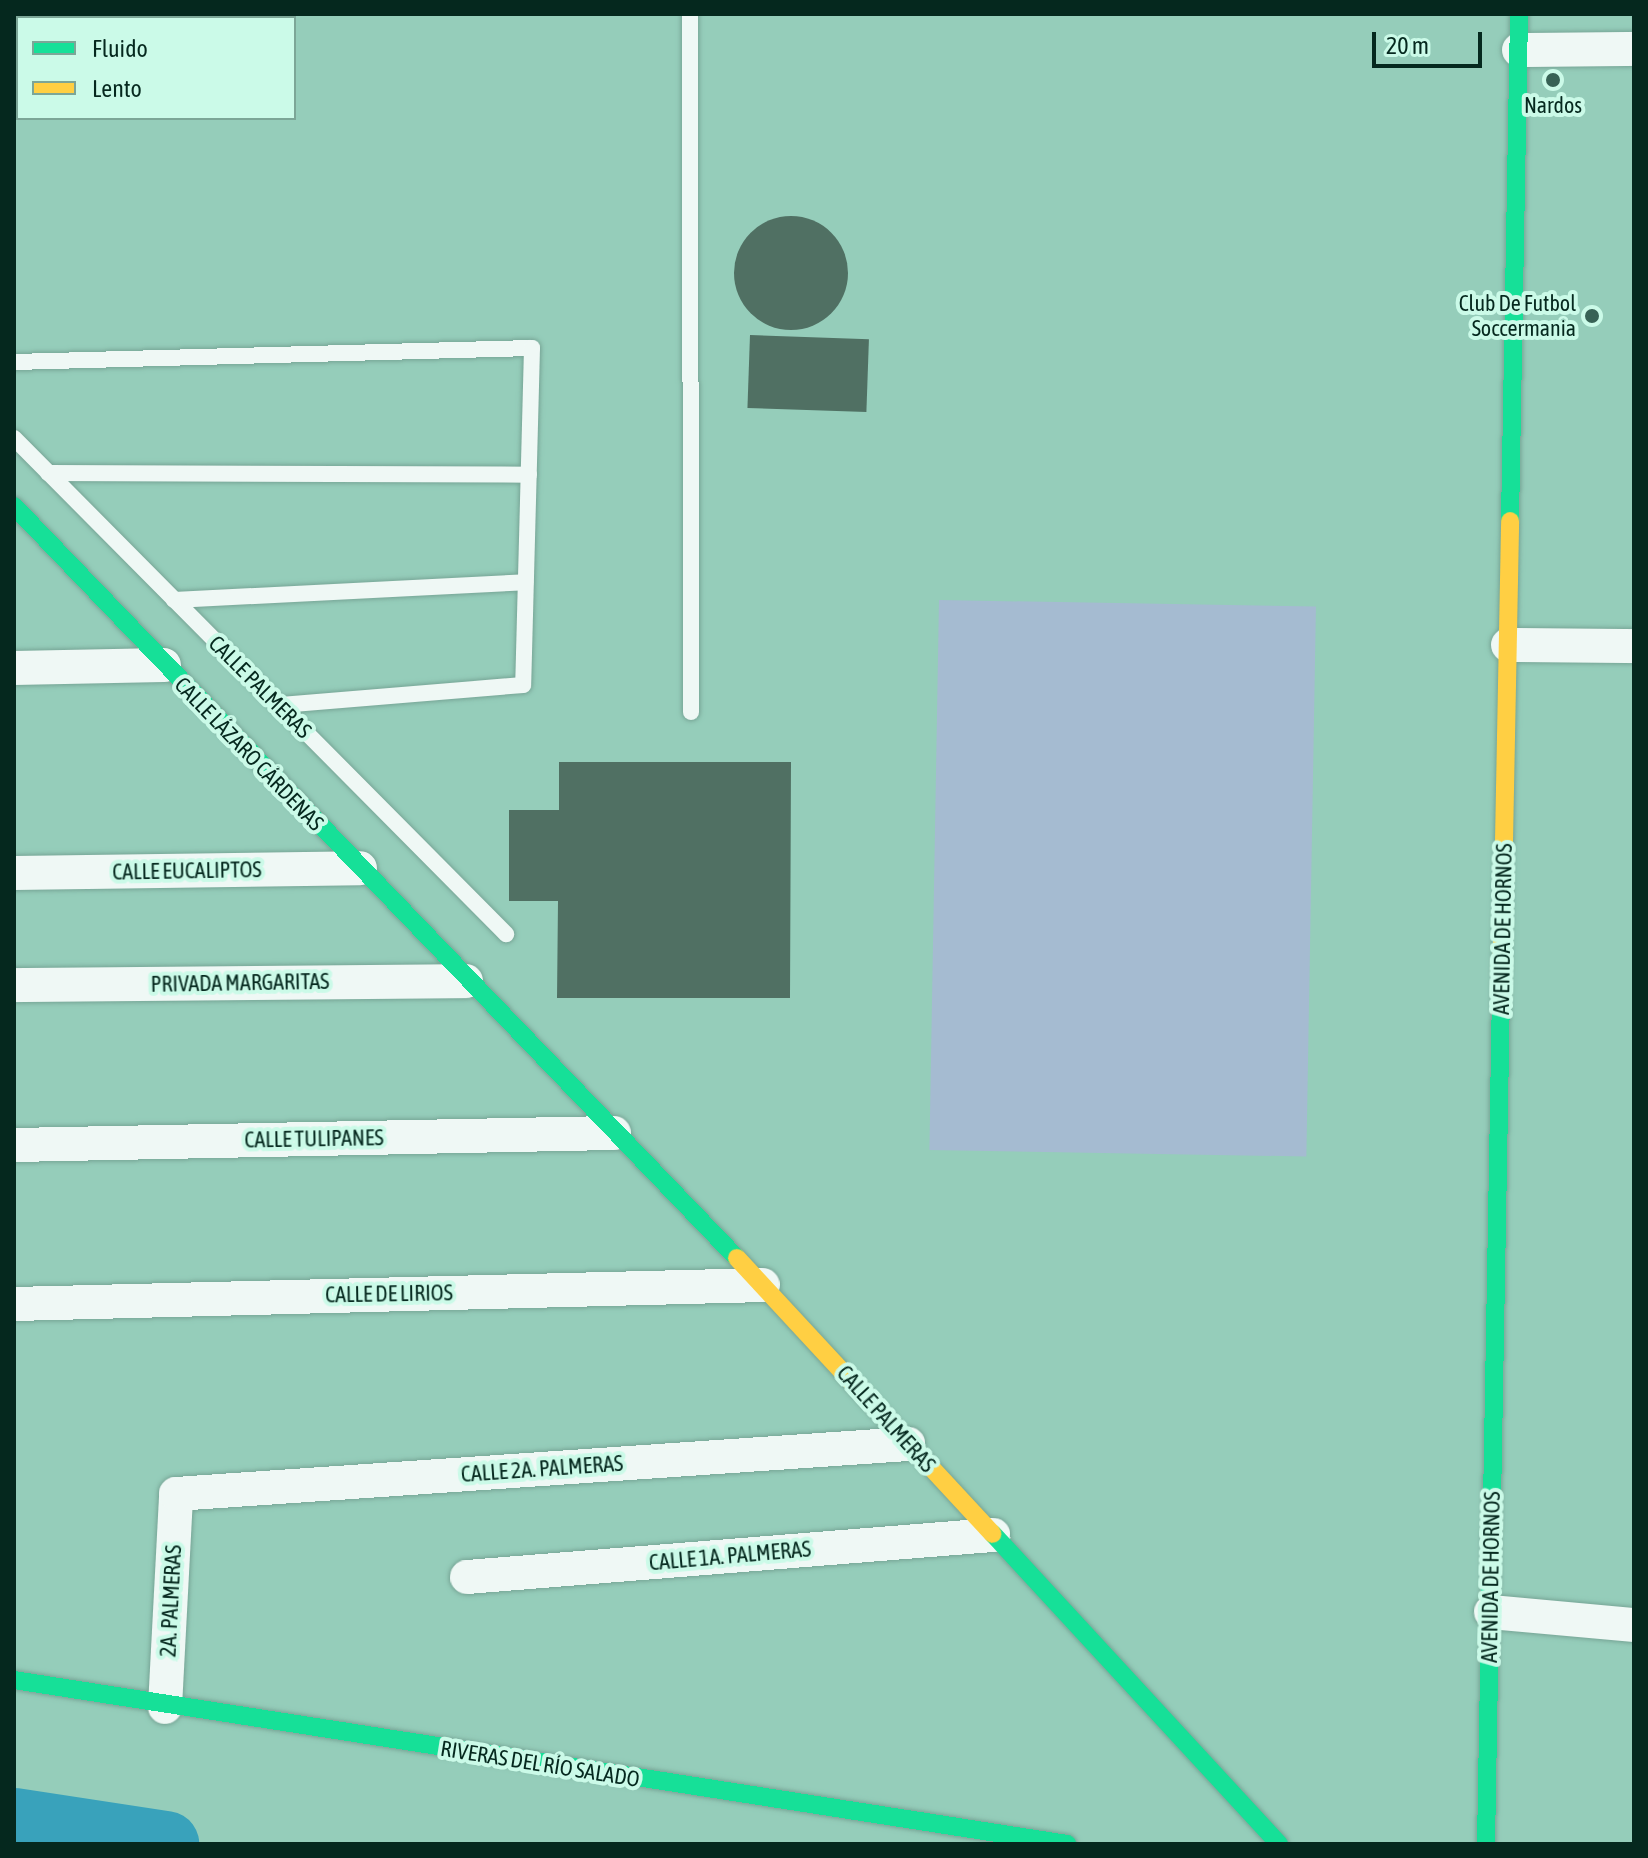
<!DOCTYPE html>
<meta charset="utf-8">
<style>
body{margin:0}
#map{position:relative;width:1648px;height:1858px;overflow:hidden;background:#95cdba;font-family:"Asap Condensed",sans-serif}
div>[style]{position:absolute}
[style*='--x']{left:calc(var(--x)*1px);top:calc(var(--y)*1px);width:calc(var(--w)*1px);rotate:calc(var(--a)*1deg)}
.green>*{inset:0;background:#a5bbd1;transform-origin:0 0}
.river>*{height:66px;margin:-33px;padding:0 33px;transform-origin:33px;border-radius:33px;background:#39a2bb}
.building>*{inset:0;background:#507063;transform-origin:0 0}
.round{border-radius:50%}
.roads{filter:drop-shadow(0 0 2px #77a596) drop-shadow(0 0 2px #77a596)}
.lane>*{height:16px;margin:-8px;padding:0 8px;transform-origin:8px;border-radius:8px;background:#eff8f5}
.street>*{height:34px;margin:-17px;padding:0 17px;transform-origin:17px;border-radius:17px;background:#eff8f5}
.fast>*{height:18px;margin:-9px;padding:0 9px;transform-origin:9px;border-radius:9px;background:#16e098}
.slow>*{height:18px;margin:-9px;padding:0 9px;transform-origin:9px;border-radius:9px;background:#ffcf43}
.dots>*{width:22px;height:22px;translate:-50% -50%;box-sizing:border-box;border:4px solid #cbfae8;border-radius:50%}
span{translate:-50% -50%;white-space:nowrap;text-align:center;line-height:1.15;-webkit-text-stroke:8px #cbfae8;paint-order:stroke}
.poi-label{font-size:22px;color:#05281e}
.right{translate:-100% -50%;text-align:right}
.street-label{font-size:22px;color:#05281e}
.frame{position:absolute;inset:0;border:16px solid #05281e;pointer-events:none}
.legend{position:absolute;left:16px;top:16px;width:280px;height:104px;box-sizing:border-box;background:#cbfae8;border:2px solid #7ca697;margin:0;padding:10px 14px;list-style:none;font-size:24px;color:#05281e}
.legend li{display:flex;align-items:center;gap:16px;height:40px}
.legend b{width:40px;border:2px solid #7ca697}
.scale{position:absolute;left:1372px;top:32px;width:110px;height:36px;box-sizing:border-box;border:4px solid #05281e;border-top:0;padding-left:10px;font-size:24px;line-height:28px;white-space:nowrap;color:#05281e;-webkit-text-stroke:6px #cbfae8;paint-order:stroke}
</style>
<div id="map">
<div class="green">
<div style="left:939px;top:600px;width:377px;height:550px;rotate:1deg"></div>
</div>
<div class="river">
<div style="--x:14;--y:1821;--w:154;--a:8.6"></div>
</div>
<div class="building">
<div class="round" style="left:734px;top:216px;width:114px;height:114px"></div>
<div style="left:750px;top:335px;width:119px;height:73px;rotate:2deg"></div>
<div style="clip-path:polygon(559px 762px,791px 762px,790px 998px,557px 998px,558px 901px,509px 901px,509px 810px,559px 810px)"></div>
</div>
<div class="roads">
<div class="lane">
<div style="--x:690;--y:14;--w:698;--a:89.92"></div>
<div style="--x:14;--y:362;--w:518;--a:-1.55"></div>
<div style="--x:532;--y:348;--w:337;--a:91.5"></div>
<div style="--x:523;--y:685;--w:246;--a:175.3"></div>
<div style="--x:14;--y:438;--w:699;--a:45.23"></div>
<div style="--x:48;--y:473;--w:481;--a:0.2"></div>
<div style="--x:174;--y:600;--w:352;--a:-2.9"></div>
</div>
<div class="street">
<div style="--x:1519;--y:50;--w:115;--a:-0.5"></div>
<div style="--x:1508;--y:645;--w:126;--a:0.5"></div>
<div style="--x:14;--y:668;--w:150;--a:-1.1"></div>
<div style="--x:14;--y:873;--w:346;--a:-0.8"></div>
<div style="--x:14;--y:985;--w:452;--a:-0.5"></div>
<div style="--x:14;--y:1145;--w:600;--a:-1.15"></div>
<div style="--x:14;--y:1304;--w:749;--a:-1.45"></div>
<div style="--x:467;--y:1577;--w:528;--a:-4.57"></div>
<div style="--x:1491;--y:1612;--w:144;--a:5.2"></div>
<div style="--x:165;--y:1707;--w:213;--a:-87"></div>
<div style="--x:176;--y:1494;--w:734;--a:-3.91"></div>
</div>
<div class="fast">
<div style="--x:14;--y:506;--w:1043;--a:46.13"></div>
<div style="--x:1510;--y:521;--w:507;--a:-88.98"></div>
<div style="--x:993;--y:1534;--w:422;--a:47.3"></div>
<div style="--x:14;--y:1680;--w:1066;--a:8.85"></div>
<div style="--x:1486;--y:1844;--w:847;--a:-88.99"></div>
</div>
<div class="slow">
<div style="--x:1501;--y:997;--w:476;--a:-88.9"></div>
<div style="--x:737;--y:1258;--w:376;--a:47.2"></div>
</div>
</div>
<div class="dots">
<div style="left:1553px;top:80px;background:#376255"></div>
<div style="left:1592px;top:316px;background:#376255"></div>
</div>
<div class="poi-label">
<span style="left:1553px;top:106px">Nardos</span>
<span class="right" style="left:1576px;top:316px">Club De Futbol<br>Soccermania</span>
</div>
<div class="street-label">
<span style="left:260px;top:687px;rotate:45deg">CALLE PALMERAS</span>
<span style="left:249px;top:754px;rotate:46deg">CALLE LÁZARO CÁRDENAS</span>
<span style="left:187px;top:871px;rotate:-1deg">CALLE EUCALIPTOS</span>
<span style="left:1503px;top:929px;rotate:-89deg">AVENIDA DE HORNOS</span>
<span style="left:240px;top:983px;rotate:-1deg">PRIVADA MARGARITAS</span>
<span style="left:314px;top:1139px;rotate:-1deg">CALLE TULIPANES</span>
<span style="left:389px;top:1294px;rotate:-1deg">CALLE DE LIRIOS</span>
<span style="left:886px;top:1419px;rotate:48deg">CALLE PALMERAS</span>
<span style="left:542px;top:1469px;rotate:-4deg">CALLE 2A. PALMERAS</span>
<span style="left:730px;top:1556px;rotate:-5deg">CALLE 1A. PALMERAS</span>
<span style="left:1491px;top:1577px;rotate:-89deg">AVENIDA DE HORNOS</span>
<span style="left:171px;top:1601px;rotate:-87deg">2A. PALMERAS</span>
<span style="left:540px;top:1764px;rotate:9deg">RIVERAS DEL RÍO SALADO</span>
</div>
<div class="frame"></div>
<ul class="legend">
<li><b style="height:10px;background:#16e098"></b>Fluido</li>
<li><b style="height:10px;background:#ffcf43"></b>Lento</li>
</ul>
<div class="scale">20 m</div>
</div>
